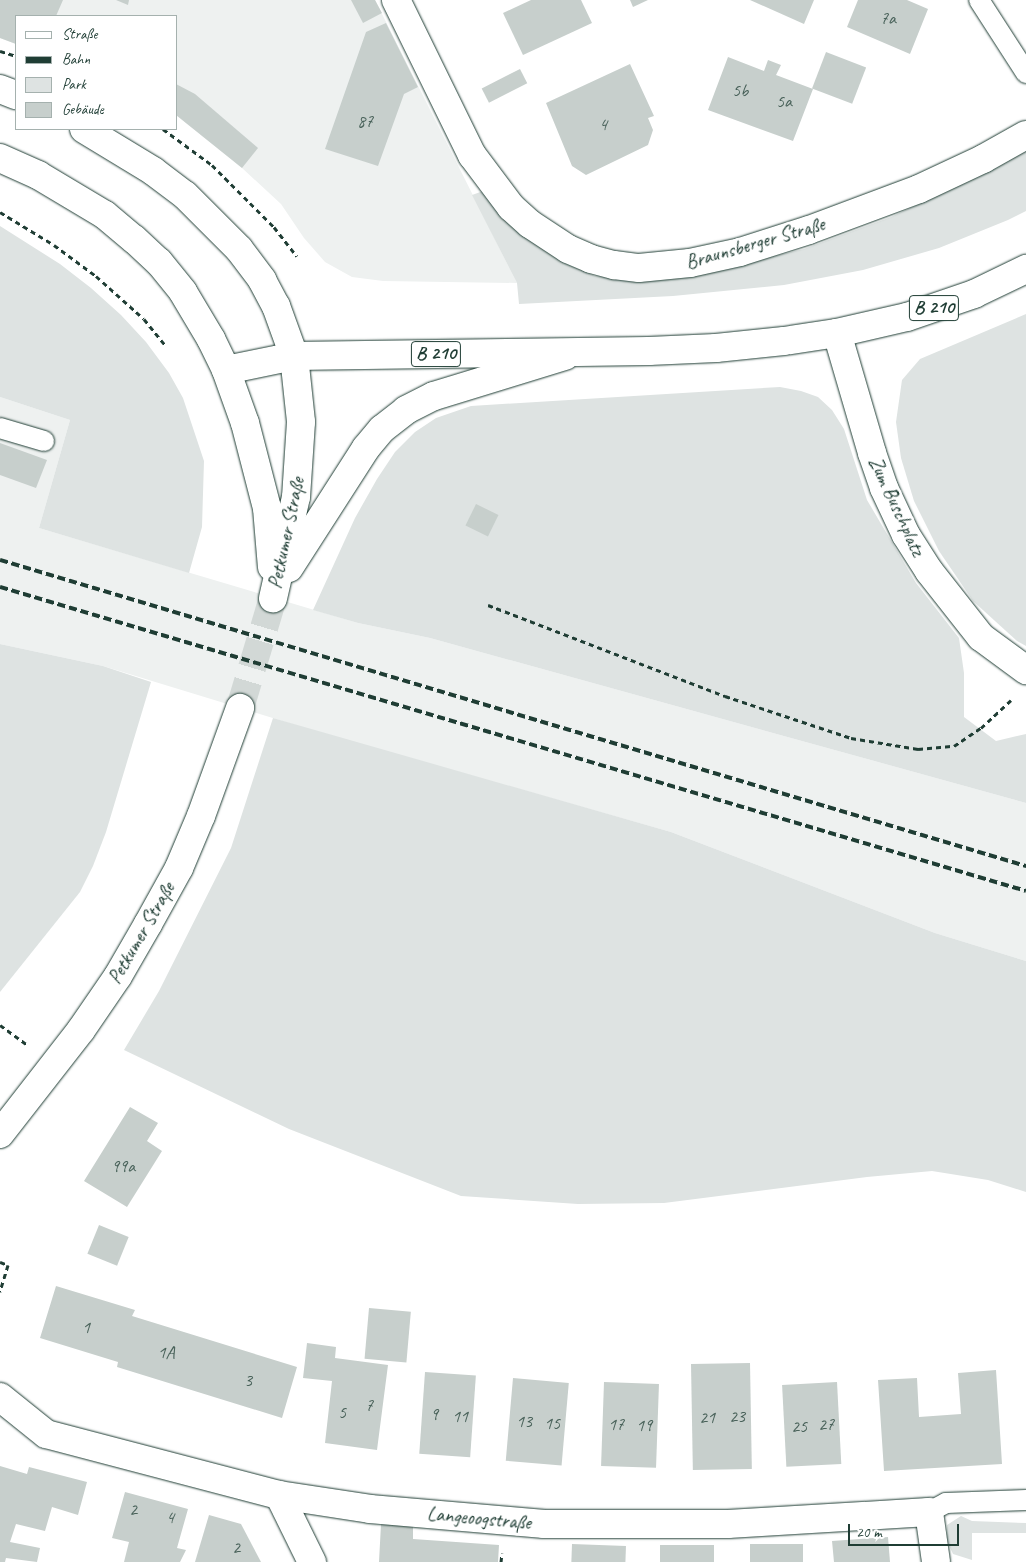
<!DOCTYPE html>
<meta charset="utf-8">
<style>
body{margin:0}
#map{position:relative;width:1026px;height:1562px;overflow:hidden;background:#fff;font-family:Caveat,sans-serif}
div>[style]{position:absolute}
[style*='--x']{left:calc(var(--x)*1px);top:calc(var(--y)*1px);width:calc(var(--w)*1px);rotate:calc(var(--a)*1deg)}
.built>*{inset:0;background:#eef1f0}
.green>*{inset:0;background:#dee3e2}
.building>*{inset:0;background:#c7cfcc;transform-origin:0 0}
.secondary-tunnel>*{height:28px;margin-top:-14px;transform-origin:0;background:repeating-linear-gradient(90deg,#d2d8d6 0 28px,transparent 0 42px)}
.path>*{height:3px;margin-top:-1.5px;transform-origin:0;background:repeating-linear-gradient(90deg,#1f3d34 0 5px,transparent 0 9px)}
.roads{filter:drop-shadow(0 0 1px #1f3d34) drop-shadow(0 0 1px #1f3d34)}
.lane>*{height:20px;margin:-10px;padding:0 10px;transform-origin:10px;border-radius:10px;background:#fff}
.street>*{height:28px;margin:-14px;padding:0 14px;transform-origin:14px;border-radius:14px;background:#fff}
.secondary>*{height:28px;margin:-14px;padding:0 14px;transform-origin:14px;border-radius:14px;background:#fff}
.primary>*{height:28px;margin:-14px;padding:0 14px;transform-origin:14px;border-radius:14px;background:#fff}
.rail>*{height:4px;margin-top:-2px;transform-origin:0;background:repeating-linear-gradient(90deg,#1f3d34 0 8px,transparent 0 12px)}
span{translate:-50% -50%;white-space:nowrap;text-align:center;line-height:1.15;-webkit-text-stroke:5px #fff;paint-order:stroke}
.number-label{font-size:18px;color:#49625a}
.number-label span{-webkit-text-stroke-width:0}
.shield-label span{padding:1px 4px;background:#fff;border:1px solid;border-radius:4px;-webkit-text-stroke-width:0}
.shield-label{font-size:19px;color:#1f3d34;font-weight:700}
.street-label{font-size:20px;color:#1f3d34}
.legend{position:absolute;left:15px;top:15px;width:162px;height:115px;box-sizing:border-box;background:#fff;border:1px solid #a5b1ae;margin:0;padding:6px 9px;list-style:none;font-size:15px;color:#1f3d34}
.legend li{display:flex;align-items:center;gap:10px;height:25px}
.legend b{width:25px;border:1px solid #a5b1ae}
.scale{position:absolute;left:848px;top:1524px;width:111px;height:22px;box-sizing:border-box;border:2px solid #1f3d34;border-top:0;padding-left:6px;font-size:15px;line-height:18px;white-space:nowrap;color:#1f3d34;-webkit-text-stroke:4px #fff;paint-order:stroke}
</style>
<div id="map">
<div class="built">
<div style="clip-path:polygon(0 0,375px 0,517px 283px,383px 281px,352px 277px,325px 262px,304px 238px,281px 204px,242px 168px,176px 115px,176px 16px,16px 16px,16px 44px,0 38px)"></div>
<div style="clip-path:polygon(0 397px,70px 420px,39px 528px,358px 623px,430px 638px,1026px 803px,1026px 961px,935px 933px,671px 832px,325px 734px,103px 666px,0 644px)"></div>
</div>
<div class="green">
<div style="clip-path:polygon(1026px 150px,1026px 211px,1008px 220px,939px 248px,863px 270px,784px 285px,673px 296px,519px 304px,517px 283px,472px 195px,486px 190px,522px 234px,564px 263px,595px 276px,629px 279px,712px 271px,804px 249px,891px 217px,996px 168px)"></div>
<div style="clip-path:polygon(0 226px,60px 264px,91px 288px,121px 315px,146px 342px,169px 373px,183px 398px,204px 461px,202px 527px,189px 573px,39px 528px,70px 420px,0 397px)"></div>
<div style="clip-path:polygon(1026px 314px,1026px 646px,1017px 641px,973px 601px,939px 551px,914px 501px,901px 458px,896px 422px,902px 380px,920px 359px)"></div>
<div style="clip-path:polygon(780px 387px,801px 391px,818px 397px,832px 410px,844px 429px,867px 500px,916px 583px,959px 638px,964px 673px,964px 717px,996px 741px,1026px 734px,1026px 803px,430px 638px,358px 623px,313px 610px,355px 518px,377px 479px,395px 452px,415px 432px,436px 418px,471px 406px)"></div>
<div style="clip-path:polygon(0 644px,103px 666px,151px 682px,106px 832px,93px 866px,80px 892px,0 992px)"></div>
<div style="clip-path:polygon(273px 718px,671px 832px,935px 933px,1026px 961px,1026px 1192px,988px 1180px,932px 1171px,867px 1177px,664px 1203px,578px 1204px,461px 1196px,289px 1129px,124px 1050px,159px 991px,231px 848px)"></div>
<div style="clip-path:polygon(961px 1516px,972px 1521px,1026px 1523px,1026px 1533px,972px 1533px,972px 1560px,953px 1554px,947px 1541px,947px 1525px)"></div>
</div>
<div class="building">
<div style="clip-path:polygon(0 0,63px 0,56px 16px,16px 16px,16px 44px,0 38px)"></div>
<div style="clip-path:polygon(116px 0,129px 0,128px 5px)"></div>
<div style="clip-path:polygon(351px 0,375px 0,382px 13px,363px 23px)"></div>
<div style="clip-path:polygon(531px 0,581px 0,592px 23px,523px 55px,503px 13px)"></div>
<div style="clip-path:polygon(630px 0,648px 0,633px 7px)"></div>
<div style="clip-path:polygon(750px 0,814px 0,804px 24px)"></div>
<div style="clip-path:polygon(858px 0,907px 0,928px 9px,910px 54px,847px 27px)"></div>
<div style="clip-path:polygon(386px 23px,418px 87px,404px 94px,378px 166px,325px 149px,366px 32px)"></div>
<div style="left:826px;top:52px;width:43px;height:39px;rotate:21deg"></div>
<div style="clip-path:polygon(728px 57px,764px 71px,768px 60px,781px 65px,776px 75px,813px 89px,793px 141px,708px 110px)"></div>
<div style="clip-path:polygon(630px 64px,654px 116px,648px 118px,653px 130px,648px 145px,586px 175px,572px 166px,546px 103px)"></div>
<div style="left:520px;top:69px;width:16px;height:43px;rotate:63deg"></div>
<div style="clip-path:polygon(176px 84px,195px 94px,258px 148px,242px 168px,176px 115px)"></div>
<div style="clip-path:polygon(0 443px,47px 460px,36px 488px,0 475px)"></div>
<div style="left:476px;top:504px;width:25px;height:24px;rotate:26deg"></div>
<div style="clip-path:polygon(130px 1107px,158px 1123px,147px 1141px,162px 1151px,127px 1207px,84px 1181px)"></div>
<div style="left:99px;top:1225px;width:32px;height:31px;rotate:22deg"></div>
<div style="clip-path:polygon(56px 1286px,135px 1310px,132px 1316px,297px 1367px,282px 1418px,117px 1367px,118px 1362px,40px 1338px)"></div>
<div style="left:369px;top:1308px;width:42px;height:51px;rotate:5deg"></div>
<div style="clip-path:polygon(307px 1343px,336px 1347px,335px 1358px,388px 1365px,377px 1450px,325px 1443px,332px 1381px,303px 1378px)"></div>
<div style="left:750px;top:1363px;width:106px;height:59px;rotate:89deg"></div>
<div style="clip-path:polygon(996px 1370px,1002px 1464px,884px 1471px,878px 1380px,917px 1378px,919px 1417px,961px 1414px,958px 1373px)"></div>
<div style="left:425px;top:1372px;width:51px;height:82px;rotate:4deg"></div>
<div style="left:513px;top:1378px;width:56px;height:83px;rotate:5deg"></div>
<div style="left:604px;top:1382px;width:55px;height:84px;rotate:2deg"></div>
<div style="left:837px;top:1382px;width:82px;height:55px;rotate:87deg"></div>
<div style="clip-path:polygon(0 1466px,27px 1474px,29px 1467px,87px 1482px,78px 1515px,52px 1507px,45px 1531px,16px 1524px,10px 1542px,40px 1548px,37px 1562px,6px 1558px,5px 1562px,0 1562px)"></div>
<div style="clip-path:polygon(125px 1492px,188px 1509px,177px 1548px,186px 1550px,180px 1562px,124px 1562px,129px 1542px,112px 1538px)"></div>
<div style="clip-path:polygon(209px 1515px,241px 1524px,261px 1562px,195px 1562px)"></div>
<div style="clip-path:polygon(381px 1524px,413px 1526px,413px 1539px,499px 1545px,498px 1562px,379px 1562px)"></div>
<div style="clip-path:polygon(888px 1537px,890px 1562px,834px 1562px,832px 1541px)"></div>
<div style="left:572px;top:1544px;width:54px;height:18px;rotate:2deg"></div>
<div style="left:803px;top:1544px;width:18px;height:53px;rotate:90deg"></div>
<div style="left:660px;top:1545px;width:54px;height:17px"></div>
</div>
<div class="secondary-tunnel">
<div style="--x:240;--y:708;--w:115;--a:-73.3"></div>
</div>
<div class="path">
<div style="--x:0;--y:51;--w:17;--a:17"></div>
<div style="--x:163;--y:129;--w:61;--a:36.3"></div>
<div style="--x:212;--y:165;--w:88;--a:45"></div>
<div style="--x:274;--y:227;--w:37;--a:52"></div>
<div style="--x:0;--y:212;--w:63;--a:31.4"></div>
<div style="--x:54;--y:245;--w:52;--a:36.4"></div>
<div style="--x:96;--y:276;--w:64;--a:41.9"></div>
<div style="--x:144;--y:319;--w:33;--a:51"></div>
<div style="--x:488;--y:605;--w:254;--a:21"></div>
<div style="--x:725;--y:696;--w:133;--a:18.4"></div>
<div style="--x:851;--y:738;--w:68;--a:9.3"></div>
<div style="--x:918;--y:749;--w:36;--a:-5"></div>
<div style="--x:954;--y:746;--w:32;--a:-34"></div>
<div style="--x:981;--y:728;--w:41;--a:-43"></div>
<div style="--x:0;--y:1025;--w:34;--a:36"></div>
<div style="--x:0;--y:1262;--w:9;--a:21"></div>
<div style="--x:8;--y:1265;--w:28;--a:107"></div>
<div style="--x:501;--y:1562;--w:9;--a:-84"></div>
</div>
<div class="roads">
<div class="lane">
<div style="--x:979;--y:0;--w:87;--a:57.2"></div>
<div style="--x:0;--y:428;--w:46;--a:16.5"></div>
<div style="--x:929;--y:1512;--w:19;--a:-28"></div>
<div style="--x:946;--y:1503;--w:80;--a:-2.1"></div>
</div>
<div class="street">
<div style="--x:396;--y:0;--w:173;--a:63.9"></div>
<div style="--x:472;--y:155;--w:65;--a:53.1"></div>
<div style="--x:511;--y:207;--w:25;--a:42"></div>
<div style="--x:530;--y:224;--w:45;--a:33.3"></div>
<div style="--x:568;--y:249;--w:25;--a:23"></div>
<div style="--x:591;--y:259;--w:24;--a:15"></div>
<div style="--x:614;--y:265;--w:25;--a:7"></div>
<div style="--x:639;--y:268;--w:51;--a:-5.6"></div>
<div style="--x:690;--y:263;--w:51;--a:-12.4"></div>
<div style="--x:740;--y:252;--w:72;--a:-17.7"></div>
<div style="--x:809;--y:230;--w:117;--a:-20.4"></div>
<div style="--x:919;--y:189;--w:71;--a:-25.1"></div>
<div style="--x:983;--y:159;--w:49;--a:-29.2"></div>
<div style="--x:837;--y:333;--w:125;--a:73.7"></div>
<div style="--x:872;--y:453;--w:37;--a:71"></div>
<div style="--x:884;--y:488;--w:52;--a:64.9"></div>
<div style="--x:906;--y:535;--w:43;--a:57.4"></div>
<div style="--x:929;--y:571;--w:84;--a:51.8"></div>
<div style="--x:981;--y:637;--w:56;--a:36.3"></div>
<div style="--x:0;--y:1397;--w:59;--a:38.8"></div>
<div style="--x:46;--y:1434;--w:241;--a:14.7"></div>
<div style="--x:279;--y:1495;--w:92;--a:8.7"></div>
<div style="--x:370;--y:1509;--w:175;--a:4.9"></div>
<div style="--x:544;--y:1524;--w:184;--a:0"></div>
<div style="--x:728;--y:1524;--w:201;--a:-3.4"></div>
<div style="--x:929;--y:1512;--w:50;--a:82"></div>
<div style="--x:279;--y:1495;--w:75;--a:63.8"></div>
</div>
<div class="secondary">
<div style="--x:0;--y:89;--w:17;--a:21"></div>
<div style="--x:84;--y:129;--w:81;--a:31.3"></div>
<div style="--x:153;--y:171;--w:40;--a:37"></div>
<div style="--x:185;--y:195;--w:76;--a:45"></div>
<div style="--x:239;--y:249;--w:39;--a:53"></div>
<div style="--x:262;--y:280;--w:30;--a:62"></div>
<div style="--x:276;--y:306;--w:53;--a:70.2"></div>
<div style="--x:294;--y:356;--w:66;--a:83.9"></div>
<div style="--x:301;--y:422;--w:75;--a:93.8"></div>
<div style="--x:296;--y:497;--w:104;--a:102.8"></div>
<div style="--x:0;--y:158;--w:42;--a:24.1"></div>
<div style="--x:38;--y:175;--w:78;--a:30.8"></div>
<div style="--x:105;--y:215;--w:38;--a:40"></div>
<div style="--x:134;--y:239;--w:34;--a:43"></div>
<div style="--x:159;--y:262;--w:38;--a:51"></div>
<div style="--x:183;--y:292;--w:55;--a:59.2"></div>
<div style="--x:211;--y:339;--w:34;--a:64"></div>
<div style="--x:226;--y:370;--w:56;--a:70.3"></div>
<div style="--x:245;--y:423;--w:88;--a:75.5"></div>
<div style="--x:267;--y:508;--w:59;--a:85.2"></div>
<div style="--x:289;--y:568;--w:143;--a:-57.3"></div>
<div style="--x:366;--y:448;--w:25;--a:-50"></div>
<div style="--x:382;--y:429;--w:31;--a:-38"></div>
<div style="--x:406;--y:410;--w:31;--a:-27"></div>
<div style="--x:434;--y:396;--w:137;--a:-17"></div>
<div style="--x:0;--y:1134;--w:132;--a:-52.1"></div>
<div style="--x:81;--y:1030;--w:65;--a:-55.6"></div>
<div style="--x:118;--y:976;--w:60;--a:-60"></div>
<div style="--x:148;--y:924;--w:64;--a:-61"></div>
<div style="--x:179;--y:868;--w:56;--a:-67.1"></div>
<div style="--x:201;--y:816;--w:115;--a:-70.1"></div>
</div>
<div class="primary">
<div style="--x:226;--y:370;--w:69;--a:-11.6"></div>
<div style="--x:294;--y:356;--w:355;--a:-0.8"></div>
<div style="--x:649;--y:351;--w:67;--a:-2.6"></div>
<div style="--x:716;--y:348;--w:68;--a:-5.9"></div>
<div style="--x:784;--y:341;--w:54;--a:-8.6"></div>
<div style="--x:837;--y:333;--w:72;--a:-12.9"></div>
<div style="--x:907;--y:317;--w:71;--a:-18.9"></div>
<div style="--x:974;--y:294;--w:58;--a:-25.7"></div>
</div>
</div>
<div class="rail">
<div style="--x:0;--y:560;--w:1071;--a:16.61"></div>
<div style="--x:0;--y:587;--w:1070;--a:16.5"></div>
</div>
<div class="number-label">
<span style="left:888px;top:18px">7a</span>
<span style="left:740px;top:90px">5b</span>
<span style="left:784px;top:101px">5a</span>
<span style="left:365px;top:121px">87</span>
<span style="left:603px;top:124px">4</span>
<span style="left:123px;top:1166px">99a</span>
<span style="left:86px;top:1327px">1</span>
<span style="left:166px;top:1352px">1A</span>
<span style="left:248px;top:1380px">3</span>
<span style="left:369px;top:1405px">7</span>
<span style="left:342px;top:1412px">5</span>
<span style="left:434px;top:1414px">9</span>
<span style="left:460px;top:1416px">11</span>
<span style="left:737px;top:1416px">23</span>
<span style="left:707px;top:1417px">21</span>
<span style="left:524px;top:1421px">13</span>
<span style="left:552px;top:1423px">15</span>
<span style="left:616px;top:1424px">17</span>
<span style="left:826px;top:1424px">27</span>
<span style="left:644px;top:1425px">19</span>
<span style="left:799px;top:1426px">25</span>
<span style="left:133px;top:1509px">2</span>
<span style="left:170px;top:1517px">4</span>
<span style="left:236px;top:1547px">2</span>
</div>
<div class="shield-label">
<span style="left:934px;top:308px">B 210</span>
<span style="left:436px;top:354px">B 210</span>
</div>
<div class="street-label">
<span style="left:755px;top:243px;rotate:-16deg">Braunsberger Straße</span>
<span style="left:897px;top:506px;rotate:65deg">Zum Buschplatz</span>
<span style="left:286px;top:533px;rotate:-78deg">Petkumer Straße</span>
<span style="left:141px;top:933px;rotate:-60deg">Petkumer Straße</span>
<span style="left:479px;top:1518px;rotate:5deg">Langeoogstraße</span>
</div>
<ul class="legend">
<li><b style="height:6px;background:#fff"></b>Straße</li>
<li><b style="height:6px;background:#1f3d34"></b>Bahn</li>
<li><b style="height:14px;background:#dee3e2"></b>Park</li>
<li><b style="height:14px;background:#c7cfcc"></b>Gebäude</li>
</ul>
<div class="scale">20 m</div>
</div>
